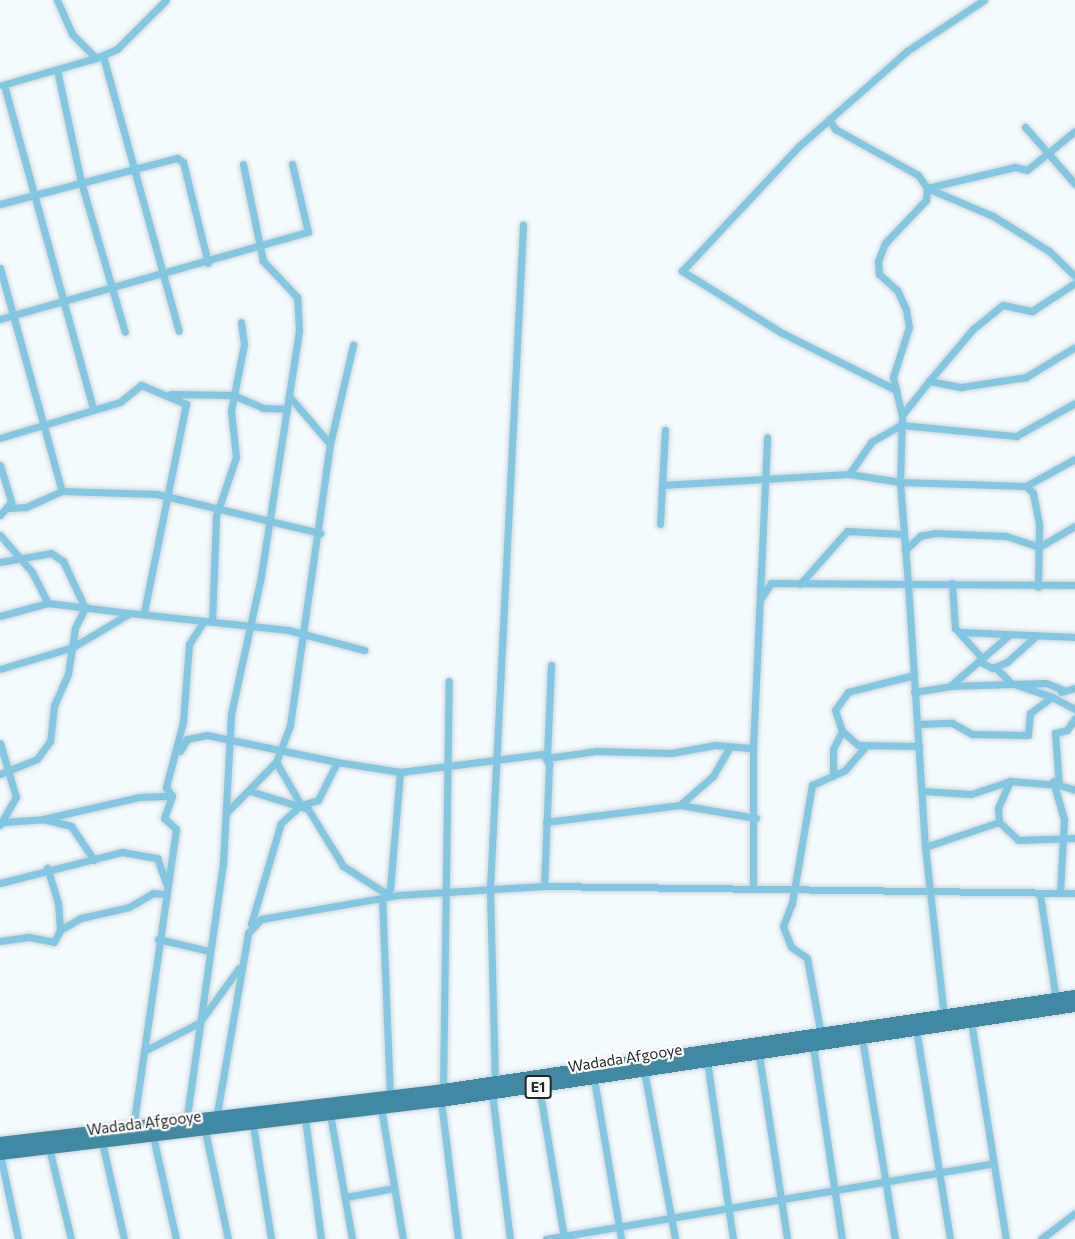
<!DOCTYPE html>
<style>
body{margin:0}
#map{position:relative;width:1075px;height:1239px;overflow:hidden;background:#f3fbfe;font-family:Commissioner,sans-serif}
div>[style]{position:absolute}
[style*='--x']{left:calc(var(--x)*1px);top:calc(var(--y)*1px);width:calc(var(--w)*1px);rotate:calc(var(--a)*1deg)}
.roads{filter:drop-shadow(0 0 2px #ced5d7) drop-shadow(0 0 2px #ced5d7)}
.minor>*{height:7px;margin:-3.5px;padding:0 3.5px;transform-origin:3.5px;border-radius:3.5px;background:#80c7e4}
.trunk>*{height:12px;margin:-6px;padding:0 6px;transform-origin:6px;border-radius:6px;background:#4089a4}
span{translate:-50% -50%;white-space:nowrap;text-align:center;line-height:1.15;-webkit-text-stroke:4.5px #fff;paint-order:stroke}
.shield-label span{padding:2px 4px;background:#fff;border:2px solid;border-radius:4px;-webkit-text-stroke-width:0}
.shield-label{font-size:14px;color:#232728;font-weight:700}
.street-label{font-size:15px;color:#232728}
</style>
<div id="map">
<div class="roads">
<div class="minor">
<div style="--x:57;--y:0;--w:37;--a:66"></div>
<div style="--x:72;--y:34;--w:34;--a:45"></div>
<div style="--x:96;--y:58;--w:23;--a:-23"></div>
<div style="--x:117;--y:49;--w:69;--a:-45"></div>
<div style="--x:103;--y:56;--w:285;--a:74.6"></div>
<div style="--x:57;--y:70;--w:115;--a:77.9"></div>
<div style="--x:81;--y:182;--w:156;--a:73.7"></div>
<div style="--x:2;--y:85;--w:98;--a:-16"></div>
<div style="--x:4;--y:85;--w:335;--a:74.6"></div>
<div style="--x:829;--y:119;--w:12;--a:59"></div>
<div style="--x:835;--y:129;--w:95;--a:29"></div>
<div style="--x:918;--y:175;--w:16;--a:55"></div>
<div style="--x:927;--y:188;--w:12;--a:95"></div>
<div style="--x:926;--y:200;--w:59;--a:133.6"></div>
<div style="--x:885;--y:243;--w:19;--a:111"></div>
<div style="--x:878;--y:261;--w:13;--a:86"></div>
<div style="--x:879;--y:274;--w:24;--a:42"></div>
<div style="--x:897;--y:290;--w:21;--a:65"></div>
<div style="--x:906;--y:309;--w:18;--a:81"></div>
<div style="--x:909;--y:327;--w:52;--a:107.7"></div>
<div style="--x:893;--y:377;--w:39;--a:77"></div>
<div style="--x:1025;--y:127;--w:76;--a:48.7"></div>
<div style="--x:1075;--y:131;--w:62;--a:140.9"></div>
<div style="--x:1027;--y:170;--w:12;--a:-166"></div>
<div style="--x:1015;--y:167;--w:90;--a:166.6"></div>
<div style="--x:927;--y:188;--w:72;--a:23"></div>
<div style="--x:993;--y:216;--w:66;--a:32"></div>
<div style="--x:1049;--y:251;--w:36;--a:44"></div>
<div style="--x:0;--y:204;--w:183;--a:-14.6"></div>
<div style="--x:177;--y:158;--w:7;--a:34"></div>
<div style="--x:183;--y:162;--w:104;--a:76.1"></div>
<div style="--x:0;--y:268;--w:231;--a:74.5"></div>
<div style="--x:0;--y:319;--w:320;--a:-15.8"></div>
<div style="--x:308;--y:232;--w:70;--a:-103.2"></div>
<div style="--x:929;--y:381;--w:68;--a:-49.8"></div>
<div style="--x:973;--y:329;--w:38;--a:-39"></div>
<div style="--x:1003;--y:305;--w:30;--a:12"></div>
<div style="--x:1032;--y:311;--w:51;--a:-33.1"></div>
<div style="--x:896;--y:390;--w:127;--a:-153.4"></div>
<div style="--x:782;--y:333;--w:118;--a:-148.2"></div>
<div style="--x:682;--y:271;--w:171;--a:-46.9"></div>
<div style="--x:799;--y:146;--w:144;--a:-41.3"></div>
<div style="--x:907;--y:51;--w:92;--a:-33.5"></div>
<div style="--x:171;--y:394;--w:62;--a:0.9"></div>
<div style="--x:233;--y:395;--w:33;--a:23"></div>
<div style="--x:263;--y:408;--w:24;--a:2"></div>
<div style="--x:289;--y:396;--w:63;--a:49.5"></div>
<div style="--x:665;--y:430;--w:55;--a:93.1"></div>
<div style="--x:662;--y:485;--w:187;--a:-3.4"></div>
<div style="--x:849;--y:474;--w:52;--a:8.9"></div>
<div style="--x:900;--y:482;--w:126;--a:1.8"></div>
<div style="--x:1026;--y:486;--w:56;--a:-28.9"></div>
<div style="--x:0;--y:438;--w:125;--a:-16.7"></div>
<div style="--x:120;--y:402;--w:27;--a:-39"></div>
<div style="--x:141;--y:385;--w:49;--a:22.9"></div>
<div style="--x:186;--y:404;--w:213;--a:101.4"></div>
<div style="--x:0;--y:465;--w:39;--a:73"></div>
<div style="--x:11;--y:502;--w:17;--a:130"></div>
<div style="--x:849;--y:474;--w:39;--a:-55"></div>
<div style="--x:871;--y:442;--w:34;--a:-30"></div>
<div style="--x:901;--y:425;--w:116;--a:5.5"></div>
<div style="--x:1016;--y:436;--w:68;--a:-29.2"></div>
<div style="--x:1026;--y:486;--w:10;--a:45"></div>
<div style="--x:1033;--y:493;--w:33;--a:79"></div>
<div style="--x:1039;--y:525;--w:62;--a:90.9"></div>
<div style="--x:8;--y:508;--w:18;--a:-3"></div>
<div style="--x:26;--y:507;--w:39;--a:-24"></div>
<div style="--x:62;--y:491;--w:95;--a:1.8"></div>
<div style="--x:157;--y:494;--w:168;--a:13.5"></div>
<div style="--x:660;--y:524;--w:39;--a:-87"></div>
<div style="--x:0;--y:535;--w:49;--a:49.1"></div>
<div style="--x:32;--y:572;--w:35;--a:63"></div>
<div style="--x:48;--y:603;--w:83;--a:7"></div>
<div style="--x:905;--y:550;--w:21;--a:-43"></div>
<div style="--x:920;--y:536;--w:14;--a:-12"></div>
<div style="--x:934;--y:533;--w:72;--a:2.4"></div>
<div style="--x:1006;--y:536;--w:35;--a:18"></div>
<div style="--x:1039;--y:547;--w:42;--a:-30.3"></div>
<div style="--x:0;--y:562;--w:52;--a:-10"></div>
<div style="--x:51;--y:553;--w:14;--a:34"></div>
<div style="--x:63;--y:561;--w:52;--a:64.9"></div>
<div style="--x:85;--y:608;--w:22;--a:117"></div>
<div style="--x:75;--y:628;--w:47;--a:98.7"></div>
<div style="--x:68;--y:674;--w:34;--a:114"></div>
<div style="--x:54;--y:705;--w:36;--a:96"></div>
<div style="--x:50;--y:741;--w:22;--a:126"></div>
<div style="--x:37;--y:759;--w:40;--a:158"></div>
<div style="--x:952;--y:583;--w:45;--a:86.2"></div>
<div style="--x:955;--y:628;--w:40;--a:48"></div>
<div style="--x:800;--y:584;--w:71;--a:-48.4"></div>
<div style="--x:847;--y:531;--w:57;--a:3"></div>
<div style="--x:761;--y:598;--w:18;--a:-56"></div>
<div style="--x:771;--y:583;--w:137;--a:0.4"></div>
<div style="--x:908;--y:584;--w:102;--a:-94.5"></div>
<div style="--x:900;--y:482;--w:67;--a:-88.3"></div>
<div style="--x:902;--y:415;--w:43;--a:-51.5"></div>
<div style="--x:929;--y:381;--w:33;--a:11"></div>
<div style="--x:961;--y:387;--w:66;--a:-8.7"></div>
<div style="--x:1026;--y:377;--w:57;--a:-31.5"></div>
<div style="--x:0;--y:616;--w:50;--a:-15.2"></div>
<div style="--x:212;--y:622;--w:106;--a:-87.8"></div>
<div style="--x:216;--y:516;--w:62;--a:-71.3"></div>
<div style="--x:236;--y:457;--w:46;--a:-96.2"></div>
<div style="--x:231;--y:411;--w:68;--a:-79"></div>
<div style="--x:244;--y:344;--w:22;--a:-98"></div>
<div style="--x:960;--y:632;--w:115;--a:2.5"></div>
<div style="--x:979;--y:661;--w:15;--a:28"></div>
<div style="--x:992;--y:668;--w:16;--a:-22"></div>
<div style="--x:1007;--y:662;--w:38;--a:-42"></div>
<div style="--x:551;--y:665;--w:93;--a:92.5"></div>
<div style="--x:547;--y:758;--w:49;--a:-8.1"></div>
<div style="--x:596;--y:751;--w:75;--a:1.5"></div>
<div style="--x:671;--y:753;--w:45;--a:-10.3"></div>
<div style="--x:715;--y:745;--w:38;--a:5"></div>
<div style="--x:995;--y:667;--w:23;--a:45"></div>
<div style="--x:1011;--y:683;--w:43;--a:18.9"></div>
<div style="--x:0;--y:669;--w:76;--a:-16.8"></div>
<div style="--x:73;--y:647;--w:66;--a:-30.8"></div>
<div style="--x:130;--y:613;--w:159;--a:6.1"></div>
<div style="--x:288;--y:630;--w:79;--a:14.7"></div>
<div style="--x:914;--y:675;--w:68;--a:165.6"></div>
<div style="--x:848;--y:692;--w:22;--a:126"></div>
<div style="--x:835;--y:710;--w:22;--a:72"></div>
<div style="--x:842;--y:731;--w:21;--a:41"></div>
<div style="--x:858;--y:745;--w:61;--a:0.9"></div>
<div style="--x:950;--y:686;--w:96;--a:-1.8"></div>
<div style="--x:1046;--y:683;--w:18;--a:22"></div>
<div style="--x:914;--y:692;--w:36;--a:-9"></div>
<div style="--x:950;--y:686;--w:78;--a:-40.8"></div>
<div style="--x:1061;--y:692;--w:15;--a:-16"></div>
<div style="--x:918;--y:724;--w:34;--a:-2"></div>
<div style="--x:952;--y:723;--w:23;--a:29"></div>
<div style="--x:972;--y:734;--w:56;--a:1"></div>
<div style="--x:1028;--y:735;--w:22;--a:-85"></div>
<div style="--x:1030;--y:713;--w:27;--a:-36"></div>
<div style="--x:1052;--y:697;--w:26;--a:28"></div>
<div style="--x:0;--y:743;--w:56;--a:73.5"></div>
<div style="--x:16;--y:797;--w:32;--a:120"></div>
<div style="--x:180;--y:751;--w:14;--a:-60"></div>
<div style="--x:187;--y:739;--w:20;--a:-11"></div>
<div style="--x:207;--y:735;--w:133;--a:11.7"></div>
<div style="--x:276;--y:762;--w:50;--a:59.8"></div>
<div style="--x:833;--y:773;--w:24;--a:-90"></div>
<div style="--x:833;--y:749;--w:20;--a:-63"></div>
<div style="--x:1053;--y:781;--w:40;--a:74"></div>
<div style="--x:1064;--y:819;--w:74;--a:93.1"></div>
<div style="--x:1059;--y:785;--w:17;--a:17"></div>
<div style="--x:250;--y:791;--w:61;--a:17.2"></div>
<div style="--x:308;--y:809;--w:67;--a:58.4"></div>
<div style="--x:343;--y:866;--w:52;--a:32.5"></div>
<div style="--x:922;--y:791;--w:49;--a:3.5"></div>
<div style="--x:971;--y:794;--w:41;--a:-18.4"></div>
<div style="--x:680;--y:805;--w:44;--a:-41.3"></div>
<div style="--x:713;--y:776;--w:34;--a:-60"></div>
<div style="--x:227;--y:812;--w:70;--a:-45.6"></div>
<div style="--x:276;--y:762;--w:40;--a:-69"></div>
<div style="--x:290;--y:725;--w:284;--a:-81.9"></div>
<div style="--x:330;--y:444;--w:102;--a:-76.9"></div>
<div style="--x:43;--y:819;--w:98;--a:-12.9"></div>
<div style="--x:139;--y:797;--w:33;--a:-2"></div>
<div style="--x:4;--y:822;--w:39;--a:-4"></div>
<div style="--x:43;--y:819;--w:29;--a:14"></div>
<div style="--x:71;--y:826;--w:41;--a:55.9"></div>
<div style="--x:546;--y:822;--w:135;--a:-7.2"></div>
<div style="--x:680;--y:805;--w:77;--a:9.7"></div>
<div style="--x:999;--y:822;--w:26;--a:43"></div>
<div style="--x:1018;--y:840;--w:57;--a:-2"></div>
<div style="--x:925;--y:847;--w:78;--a:-18.7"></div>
<div style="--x:999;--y:822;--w:14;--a:-94"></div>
<div style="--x:998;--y:808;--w:30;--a:-66"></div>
<div style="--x:1010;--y:781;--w:49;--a:4.7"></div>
<div style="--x:1059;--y:785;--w:52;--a:-94.4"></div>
<div style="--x:1055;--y:733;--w:12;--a:-14"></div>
<div style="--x:1067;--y:730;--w:14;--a:-56"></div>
<div style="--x:0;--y:883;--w:126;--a:-14.3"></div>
<div style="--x:122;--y:852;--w:36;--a:10"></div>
<div style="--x:157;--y:858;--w:29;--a:70"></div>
<div style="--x:753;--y:885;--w:137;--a:-90"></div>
<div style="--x:753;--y:748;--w:311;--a:-87.4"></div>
<div style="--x:1040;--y:895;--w:105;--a:81.3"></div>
<div style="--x:251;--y:924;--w:105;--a:-73.5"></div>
<div style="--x:281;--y:823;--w:27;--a:-42"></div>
<div style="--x:301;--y:805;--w:18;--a:-16"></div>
<div style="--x:318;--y:800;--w:42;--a:-63.4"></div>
<div style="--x:337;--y:762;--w:64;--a:9"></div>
<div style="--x:60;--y:930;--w:24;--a:-30"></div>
<div style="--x:81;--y:918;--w:49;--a:-12.9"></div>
<div style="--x:129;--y:907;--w:28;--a:-30"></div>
<div style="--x:153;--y:893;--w:12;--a:5"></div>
<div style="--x:158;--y:939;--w:52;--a:13.2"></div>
<div style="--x:0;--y:941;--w:29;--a:-8"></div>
<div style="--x:29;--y:937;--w:25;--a:11"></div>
<div style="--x:54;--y:942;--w:13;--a:-63"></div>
<div style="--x:60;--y:930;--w:27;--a:-94"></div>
<div style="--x:58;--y:903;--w:37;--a:-107"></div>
<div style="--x:944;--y:1016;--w:170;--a:-96.4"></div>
<div style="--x:925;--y:847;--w:264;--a:-93.7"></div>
<div style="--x:908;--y:584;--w:167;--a:0.3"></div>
<div style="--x:971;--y:1021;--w:221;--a:80.9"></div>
<div style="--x:916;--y:1029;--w:213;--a:80.8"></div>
<div style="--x:821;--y:1035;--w:78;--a:-100.3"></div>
<div style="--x:807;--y:958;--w:19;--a:-145"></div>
<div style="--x:791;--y:947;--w:22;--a:-111"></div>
<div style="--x:783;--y:926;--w:25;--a:-69"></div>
<div style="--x:792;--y:903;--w:120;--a:-80.4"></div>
<div style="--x:812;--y:785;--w:36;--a:-24"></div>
<div style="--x:845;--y:770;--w:30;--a:-49"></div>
<div style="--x:862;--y:1038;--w:204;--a:80.7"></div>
<div style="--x:813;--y:1046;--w:195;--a:81.5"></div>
<div style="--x:146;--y:1050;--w:59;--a:-27"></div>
<div style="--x:199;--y:1023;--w:68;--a:-54"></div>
<div style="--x:759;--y:1055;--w:186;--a:81.3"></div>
<div style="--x:707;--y:1061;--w:180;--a:81.7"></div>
<div style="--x:644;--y:1071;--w:171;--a:79.5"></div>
<div style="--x:594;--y:1079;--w:162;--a:80.4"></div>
<div style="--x:495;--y:1083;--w:195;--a:-91.5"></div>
<div style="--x:490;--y:888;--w:664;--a:-87.15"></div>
<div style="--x:539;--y:1087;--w:153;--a:80.6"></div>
<div style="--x:443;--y:1090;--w:409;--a:-89.2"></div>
<div style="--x:492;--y:1093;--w:147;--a:83"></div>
<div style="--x:390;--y:1096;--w:198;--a:-92.3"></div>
<div style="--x:382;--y:898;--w:12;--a:-48"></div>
<div style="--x:390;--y:889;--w:117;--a:-85.1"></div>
<div style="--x:400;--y:772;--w:144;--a:-7.2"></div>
<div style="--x:543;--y:754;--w:12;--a:59"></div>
<div style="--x:549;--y:764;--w:122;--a:92.3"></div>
<div style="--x:441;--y:1101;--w:139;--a:83"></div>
<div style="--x:381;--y:1108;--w:133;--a:80.5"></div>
<div style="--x:330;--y:1114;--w:127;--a:80"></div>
<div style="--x:305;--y:1118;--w:122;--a:82.5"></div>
<div style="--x:216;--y:1119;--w:189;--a:-80.2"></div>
<div style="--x:248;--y:933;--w:19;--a:-47"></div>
<div style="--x:261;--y:919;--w:139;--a:-9.9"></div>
<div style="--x:398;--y:895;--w:146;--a:-3.5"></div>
<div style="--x:544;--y:886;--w:531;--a:0.76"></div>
<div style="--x:186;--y:1123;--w:263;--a:-81.9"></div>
<div style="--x:223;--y:863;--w:149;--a:-86.9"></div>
<div style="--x:231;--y:714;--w:141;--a:-77.7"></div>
<div style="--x:261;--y:576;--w:248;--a:-81.2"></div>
<div style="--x:299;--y:331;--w:34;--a:-93"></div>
<div style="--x:297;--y:297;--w:50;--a:-133.4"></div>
<div style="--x:263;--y:261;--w:99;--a:-101.7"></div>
<div style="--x:253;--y:1125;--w:115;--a:81"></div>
<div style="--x:133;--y:1128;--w:302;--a:-81.8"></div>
<div style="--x:176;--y:829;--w:16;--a:-137"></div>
<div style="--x:164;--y:818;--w:23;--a:-70"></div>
<div style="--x:172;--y:796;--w:11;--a:-124"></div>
<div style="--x:166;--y:787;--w:67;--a:-75.3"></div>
<div style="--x:183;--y:722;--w:78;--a:-85.6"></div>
<div style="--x:189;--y:644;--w:27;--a:-57"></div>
<div style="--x:205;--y:1131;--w:110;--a:78"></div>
<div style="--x:153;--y:1136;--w:106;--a:77.4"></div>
<div style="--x:102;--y:1142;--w:99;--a:77.2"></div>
<div style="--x:49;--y:1148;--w:94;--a:76.4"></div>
<div style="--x:0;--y:1154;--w:87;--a:78"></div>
<div style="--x:346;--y:1197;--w:49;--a:-10.6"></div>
<div style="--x:546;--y:1239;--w:450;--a:-9.6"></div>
<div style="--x:1041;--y:1239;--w:43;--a:-37.4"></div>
</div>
<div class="trunk">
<div style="--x:0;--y:1143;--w:446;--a:-6.8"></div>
<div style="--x:443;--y:1090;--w:639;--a:-8.46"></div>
<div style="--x:0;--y:1154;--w:444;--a:-6.9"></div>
<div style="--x:441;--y:1101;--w:641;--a:-8.52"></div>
</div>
</div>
<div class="shield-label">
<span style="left:538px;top:1087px">E1</span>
</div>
<div class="street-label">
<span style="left:625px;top:1058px;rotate:-9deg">Wadada Afgooye</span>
<span style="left:144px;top:1123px;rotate:-7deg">Wadada Afgooye</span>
</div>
</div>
